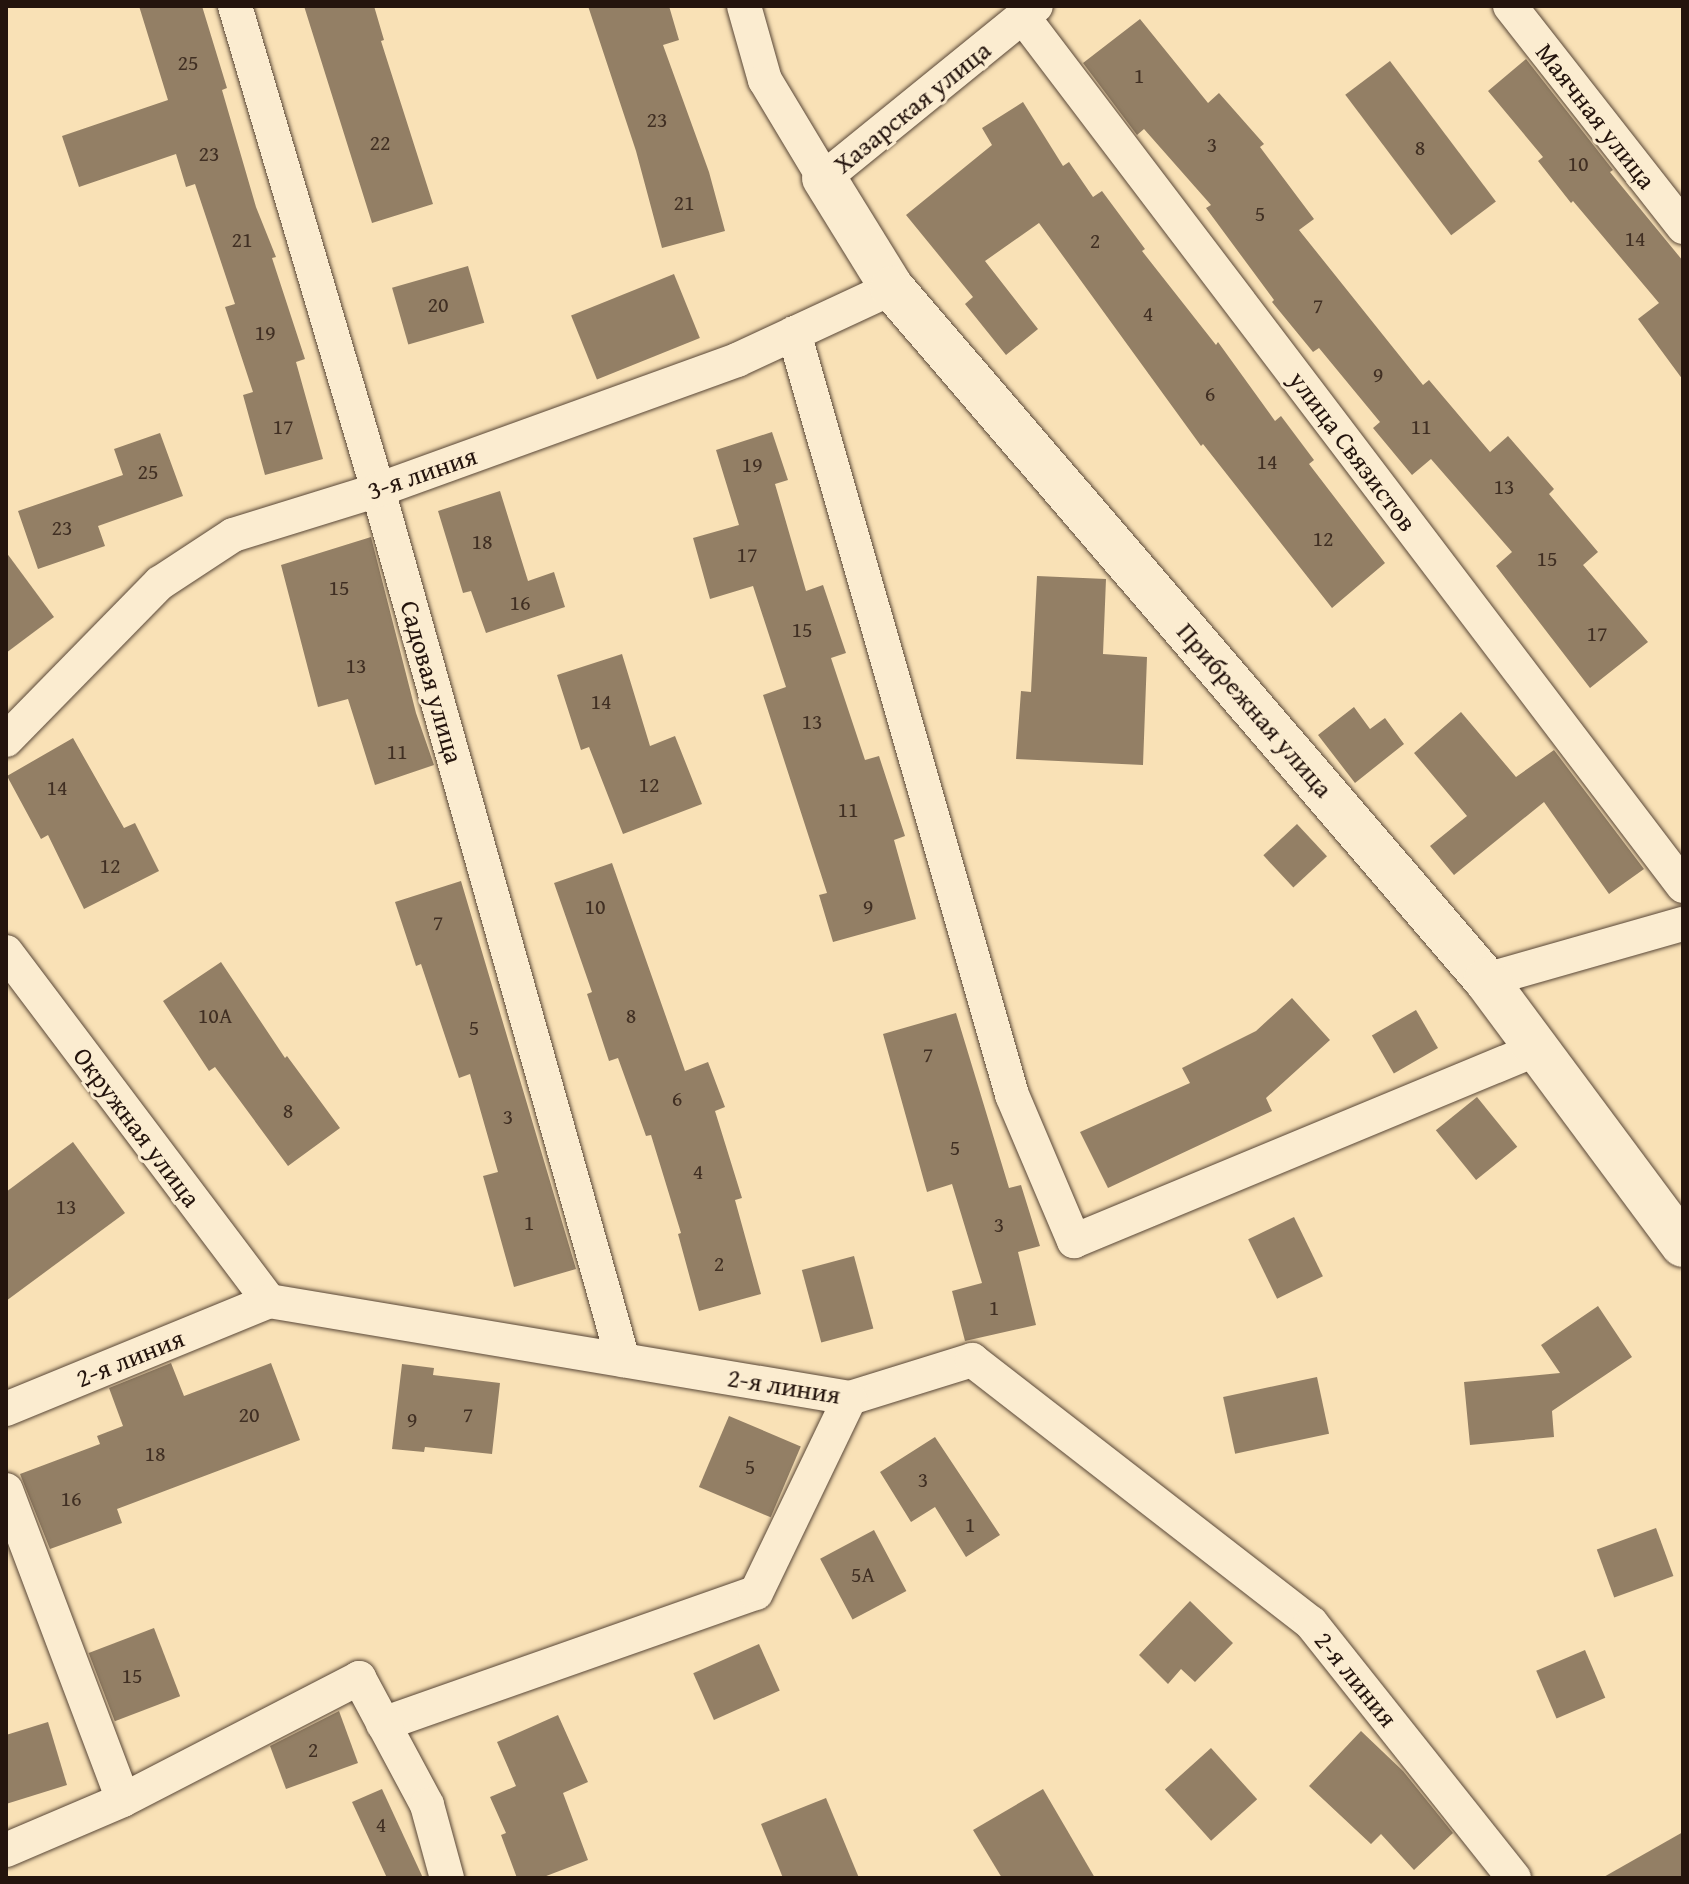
<!DOCTYPE html>
<meta charset="utf-8">
<style>
body{margin:0}
#map{position:relative;width:1689px;height:1884px;overflow:hidden;background:#f9e1b6;font-family:"Gentium Book Plus",serif}
div>[style]{position:absolute}
[style*='--x']{left:calc(var(--x)*1px);top:calc(var(--y)*1px);width:calc(var(--w)*1px);rotate:calc(var(--a)*1deg)}
.building>*{inset:0;background:#937f65;transform-origin:0 0}
.roads{filter:drop-shadow(0 0 2px #594737) drop-shadow(0 0 2px #594737)}
.street>*{height:34px;margin:-17px;padding:0 17px;transform-origin:17px;border-radius:17px;background:#fbecd0}
.secondary>*{height:44px;margin:-22px;padding:0 22px;transform-origin:22px;border-radius:22px;background:#fbecd0}
span{translate:-50% -50%;white-space:nowrap;text-align:center;line-height:1.15;-webkit-text-stroke:6px #fbecd0;paint-order:stroke}
.number-label{font-size:22px;color:#402f23}
.number-label span{-webkit-text-stroke-width:0}
.street-label{font-size:26px;color:#24140d}
.frame{position:absolute;inset:0;border:8px solid #24140d;pointer-events:none}
</style>
<div id="map">
<div class="building">
<div style="clip-path:polygon(139px 6px,202px 6px,227px 88px,222px 90px,256px 207px,276px 257px,272px 258px,305px 359px,296px 362px,323px 459px,265px 475px,243px 395px,253px 392px,225px 307px,235px 304px,195px 184px,186px 187px,176px 154px,79px 187px,62px 136px,168px 100px)"></div>
<div style="clip-path:polygon(304px 6px,374px 6px,384px 40px,381px 41px,433px 204px,372px 223px)"></div>
<div style="clip-path:polygon(588px 6px,669px 6px,679px 40px,663px 45px,709px 172px,725px 231px,662px 248px,636px 151px)"></div>
<div style="clip-path:polygon(1140px 19px,1208px 103px,1219px 93px,1264px 144px,1260px 147px,1314px 219px,1299px 230px,1423px 385px,1429px 380px,1490px 452px,1508px 436px,1554px 489px,1549px 494px,1598px 552px,1583px 565px,1648px 642px,1590px 688px,1496px 566px,1512px 552px,1431px 459px,1412px 475px,1373px 428px,1380px 422px,1319px 348px,1313px 352px,1272px 302px,1274px 300px,1206px 208px,1211px 205px,1144px 129px,1137px 135px,1083px 63px)"></div>
<div style="clip-path:polygon(1526px 59px,1613px 170px,1610px 172px,1683px 261px,1683px 380px,1638px 319px,1659px 303px,1573px 201px,1571px 203px,1538px 161px,1543px 157px,1488px 91px)"></div>
<div style="left:1390px;top:61px;width:176px;height:56px;rotate:53deg"></div>
<div style="clip-path:polygon(1023px 102px,1063px 166px,1069px 162px,1093px 197px,1102px 191px,1145px 249px,1142px 251px,1216px 345px,1218px 342px,1275px 421px,1281px 416px,1314px 460px,1309px 464px,1385px 563px,1332px 608px,1203px 444px,1201px 446px,1039px 223px,985px 261px,1038px 329px,1006px 355px,965px 304px,973px 297px,906px 215px,992px 145px,982px 128px)"></div>
<div style="left:468px;top:266px;width:59px;height:79px;rotate:74deg"></div>
<div style="left:674px;top:274px;width:69px;height:111px;rotate:68deg"></div>
<div style="clip-path:polygon(772px 432px,788px 480px,775px 484px,806px 591px,823px 585px,846px 653px,831px 658px,865px 760px,879px 756px,905px 836px,894px 840px,916px 919px,833px 942px,819px 895px,827px 893px,763px 695px,786px 687px,753px 586px,710px 599px,693px 538px,739px 525px,716px 450px)"></div>
<div style="clip-path:polygon(160px 433px,183px 496px,98px 526px,105px 546px,38px 569px,18px 511px,123px 475px,114px 449px)"></div>
<div style="clip-path:polygon(500px 491px,528px 581px,554px 572px,565px 607px,486px 633px,471px 591px,463px 593px,438px 511px)"></div>
<div style="clip-path:polygon(371px 537px,416px 713px,434px 765px,375px 785px,348px 699px,318px 707px,281px 565px)"></div>
<div style="clip-path:polygon(6px 552px,54px 617px,6px 653px)"></div>
<div style="clip-path:polygon(1037px 576px,1106px 579px,1103px 654px,1147px 657px,1143px 765px,1016px 759px,1021px 691px,1031px 692px)"></div>
<div style="clip-path:polygon(622px 654px,650px 746px,675px 736px,702px 804px,623px 834px,589px 747px,581px 750px,557px 675px)"></div>
<div style="clip-path:polygon(1354px 707px,1370px 729px,1385px 718px,1404px 744px,1355px 783px,1318px 735px)"></div>
<div style="clip-path:polygon(1461px 712px,1516px 777px,1554px 750px,1644px 869px,1609px 894px,1544px 802px,1454px 875px,1430px 846px,1467px 816px,1414px 753px)"></div>
<div style="clip-path:polygon(73px 738px,124px 828px,135px 823px,159px 871px,84px 909px,48px 835px,41px 839px,7px 776px)"></div>
<div style="left:1297px;top:824px;width:44px;height:46px;rotate:47deg"></div>
<div style="clip-path:polygon(612px 863px,685px 1071px,708px 1062px,725px 1107px,715px 1111px,742px 1198px,735px 1200px,761px 1294px,699px 1311px,678px 1234px,681px 1233px,651px 1135px,646px 1136px,618px 1058px,609px 1061px,587px 994px,592px 992px,554px 883px)"></div>
<div style="clip-path:polygon(461px 881px,576px 1269px,514px 1287px,483px 1176px,498px 1172px,470px 1074px,459px 1078px,421px 964px,416px 966px,395px 902px)"></div>
<div style="clip-path:polygon(221px 962px,285px 1058px,287px 1056px,340px 1128px,288px 1166px,215px 1067px,209px 1071px,163px 1001px)"></div>
<div style="clip-path:polygon(1292px 998px,1330px 1040px,1266px 1098px,1272px 1111px,1108px 1188px,1080px 1132px,1190px 1083px,1182px 1068px,1256px 1031px)"></div>
<div style="left:1416px;top:1010px;width:44px;height:51px;rotate:60deg"></div>
<div style="clip-path:polygon(956px 1013px,1009px 1188px,1021px 1185px,1040px 1246px,1018px 1252px,1036px 1325px,965px 1341px,952px 1291px,982px 1283px,952px 1184px,927px 1192px,883px 1034px)"></div>
<div style="left:1477px;top:1097px;width:64px;height:53px;rotate:51deg"></div>
<div style="clip-path:polygon(73px 1142px,125px 1213px,6px 1301px,6px 1192px)"></div>
<div style="left:1294px;top:1217px;width:66px;height:51px;rotate:64deg"></div>
<div style="left:854px;top:1256px;width:75px;height:54px;rotate:75deg"></div>
<div style="clip-path:polygon(1598px 1306px,1632px 1357px,1552px 1411px,1554px 1437px,1470px 1445px,1464px 1382px,1560px 1373px,1541px 1345px)"></div>
<div style="clip-path:polygon(171px 1363px,184px 1396px,271px 1363px,300px 1440px,117px 1509px,122px 1523px,50px 1549px,20px 1474px,100px 1444px,97px 1436px,123px 1426px,109px 1388px)"></div>
<div style="clip-path:polygon(402px 1364px,434px 1368px,433px 1375px,500px 1383px,492px 1454px,425px 1447px,424px 1452px,392px 1449px)"></div>
<div style="left:1317px;top:1377px;width:58px;height:96px;rotate:78deg"></div>
<div style="left:729px;top:1416px;width:78px;height:77px;rotate:23deg"></div>
<div style="clip-path:polygon(935px 1437px,1000px 1535px,966px 1557px,935px 1507px,911px 1522px,880px 1472px)"></div>
<div style="left:1656px;top:1528px;width:51px;height:63px;rotate:70deg"></div>
<div style="left:874px;top:1530px;width:69px;height:61px;rotate:62deg"></div>
<div style="clip-path:polygon(1190px 1601px,1233px 1643px,1195px 1682px,1181px 1669px,1168px 1684px,1139px 1655px)"></div>
<div style="left:154px;top:1628px;width:73px;height:70px;rotate:69deg"></div>
<div style="left:759px;top:1644px;width:51px;height:72px;rotate:66deg"></div>
<div style="left:1585px;top:1650px;width:52px;height:53px;rotate:67deg"></div>
<div style="clip-path:polygon(339px 1711px,358px 1763px,286px 1789px,270px 1746px)"></div>
<div style="clip-path:polygon(558px 1715px,588px 1782px,563px 1793px,588px 1860px,541px 1878px,517px 1878px,501px 1835px,506px 1833px,490px 1797px,516px 1786px,497px 1742px)"></div>
<div style="clip-path:polygon(48px 1722px,67px 1785px,6px 1804px,6px 1735px)"></div>
<div style="clip-path:polygon(1361px 1731px,1403px 1771px,1453px 1833px,1414px 1870px,1381px 1834px,1371px 1844px,1309px 1786px)"></div>
<div style="left:1211px;top:1748px;width:69px;height:62px;rotate:48deg"></div>
<div style="clip-path:polygon(382px 1789px,423px 1878px,387px 1878px,352px 1802px)"></div>
<div style="clip-path:polygon(1043px 1789px,1095px 1878px,1002px 1878px,973px 1830px)"></div>
<div style="clip-path:polygon(826px 1798px,859px 1878px,783px 1878px,761px 1824px)"></div>
<div style="clip-path:polygon(1683px 1832px,1683px 1878px,1602px 1878px)"></div>
</div>
<div class="roads">
<div class="street">
<div style="--x:235;--y:6;--w:505;--a:73.54"></div>
<div style="--x:378;--y:490;--w:904;--a:74.27"></div>
<div style="--x:744;--y:6;--w:77;--a:74.2"></div>
<div style="--x:765;--y:80;--w:114;--a:59"></div>
<div style="--x:824;--y:178;--w:273;--a:-39.1"></div>
<div style="--x:1510;--y:6;--w:281;--a:51.9"></div>
<div style="--x:1023;--y:17;--w:1091;--a:52.78"></div>
<div style="--x:794;--y:333;--w:793;--a:74.03"></div>
<div style="--x:1012;--y:1095;--w:159;--a:67"></div>
<div style="--x:1074;--y:1241;--w:501;--a:-22.52"></div>
<div style="--x:6;--y:740;--w:220;--a:-45.6"></div>
<div style="--x:160;--y:583;--w:87;--a:-33.3"></div>
<div style="--x:233;--y:535;--w:152;--a:-17.2"></div>
<div style="--x:378;--y:490;--w:382;--a:-19.9"></div>
<div style="--x:737;--y:360;--w:171;--a:-24.9"></div>
<div style="--x:6;--y:952;--w:437;--a:53"></div>
<div style="--x:1486;--y:980;--w:205;--a:-15.9"></div>
<div style="--x:6;--y:1409;--w:284;--a:-22.3"></div>
<div style="--x:269;--y:1301;--w:589;--a:9.48"></div>
<div style="--x:850;--y:1398;--w:128;--a:-17.3"></div>
<div style="--x:972;--y:1360;--w:429;--a:37.8"></div>
<div style="--x:1311;--y:1623;--w:326;--a:51.5"></div>
<div style="--x:6;--y:1490;--w:331;--a:69.3"></div>
<div style="--x:383;--y:1724;--w:395;--a:-19.4"></div>
<div style="--x:756;--y:1593;--w:216;--a:-64.3"></div>
<div style="--x:6;--y:1850;--w:127;--a:-23.1"></div>
<div style="--x:123;--y:1800;--w:266;--a:-27.3"></div>
<div style="--x:359;--y:1678;--w:144;--a:61.8"></div>
<div style="--x:427;--y:1805;--w:76;--a:74.7"></div>
</div>
<div class="secondary">
<div style="--x:824;--y:178;--w:129;--a:58.3"></div>
<div style="--x:892;--y:288;--w:912;--a:49.36"></div>
<div style="--x:1486;--y:980;--w:330;--a:53.4"></div>
</div>
</div>
<div class="number-label">
<span style="left:188px;top:63px">25</span>
<span style="left:1139px;top:76px">1</span>
<span style="left:657px;top:120px">23</span>
<span style="left:380px;top:143px">22</span>
<span style="left:1212px;top:145px">3</span>
<span style="left:1420px;top:148px">8</span>
<span style="left:209px;top:154px">23</span>
<span style="left:1578px;top:164px">10</span>
<span style="left:684px;top:203px">21</span>
<span style="left:1260px;top:214px">5</span>
<span style="left:1635px;top:239px">14</span>
<span style="left:242px;top:240px">21</span>
<span style="left:1095px;top:241px">2</span>
<span style="left:438px;top:305px">20</span>
<span style="left:1318px;top:306px">7</span>
<span style="left:1148px;top:314px">4</span>
<span style="left:265px;top:333px">19</span>
<span style="left:1378px;top:375px">9</span>
<span style="left:1210px;top:394px">6</span>
<span style="left:283px;top:427px">17</span>
<span style="left:1421px;top:427px">11</span>
<span style="left:1267px;top:462px">14</span>
<span style="left:752px;top:465px">19</span>
<span style="left:148px;top:472px">25</span>
<span style="left:1504px;top:487px">13</span>
<span style="left:62px;top:528px">23</span>
<span style="left:1323px;top:539px">12</span>
<span style="left:482px;top:542px">18</span>
<span style="left:747px;top:555px">17</span>
<span style="left:1547px;top:559px">15</span>
<span style="left:339px;top:588px">15</span>
<span style="left:520px;top:603px">16</span>
<span style="left:802px;top:630px">15</span>
<span style="left:1597px;top:634px">17</span>
<span style="left:356px;top:666px">13</span>
<span style="left:601px;top:702px">14</span>
<span style="left:812px;top:722px">13</span>
<span style="left:397px;top:752px">11</span>
<span style="left:649px;top:785px">12</span>
<span style="left:57px;top:788px">14</span>
<span style="left:848px;top:810px">11</span>
<span style="left:110px;top:866px">12</span>
<span style="left:595px;top:907px">10</span>
<span style="left:868px;top:907px">9</span>
<span style="left:438px;top:923px">7</span>
<span style="left:215px;top:1016px">10А</span>
<span style="left:631px;top:1016px">8</span>
<span style="left:474px;top:1028px">5</span>
<span style="left:928px;top:1055px">7</span>
<span style="left:677px;top:1099px">6</span>
<span style="left:288px;top:1111px">8</span>
<span style="left:508px;top:1117px">3</span>
<span style="left:955px;top:1148px">5</span>
<span style="left:698px;top:1172px">4</span>
<span style="left:66px;top:1207px">13</span>
<span style="left:529px;top:1223px">1</span>
<span style="left:999px;top:1225px">3</span>
<span style="left:719px;top:1264px">2</span>
<span style="left:994px;top:1308px">1</span>
<span style="left:249px;top:1415px">20</span>
<span style="left:468px;top:1415px">7</span>
<span style="left:412px;top:1420px">9</span>
<span style="left:155px;top:1454px">18</span>
<span style="left:750px;top:1467px">5</span>
<span style="left:923px;top:1480px">3</span>
<span style="left:71px;top:1499px">16</span>
<span style="left:970px;top:1525px">1</span>
<span style="left:863px;top:1575px">5А</span>
<span style="left:132px;top:1676px">15</span>
<span style="left:313px;top:1750px">2</span>
<span style="left:381px;top:1825px">4</span>
</div>
<div class="street-label">
<span style="left:912px;top:107px;rotate:-39deg">Хазарская улица</span>
<span style="left:1596px;top:116px;rotate:52deg">Маячная улица</span>
<span style="left:1353px;top:451px;rotate:53deg">улица Связистов</span>
<span style="left:422px;top:473px;rotate:-19deg">3-я линия</span>
<span style="left:432px;top:682px;rotate:74deg">Садовая улица</span>
<span style="left:1255px;top:710px;rotate:49deg">Прибрежная улица</span>
<span style="left:137px;top:1127px;rotate:53deg">Окружная улица</span>
<span style="left:130px;top:1358px;rotate:-22deg">2-я линия</span>
<span style="left:784px;top:1386px;rotate:9deg">2-я линия</span>
<span style="left:1356px;top:1679px;rotate:51deg">2-я линия</span>
</div>
<div class="frame"></div>
</div>
